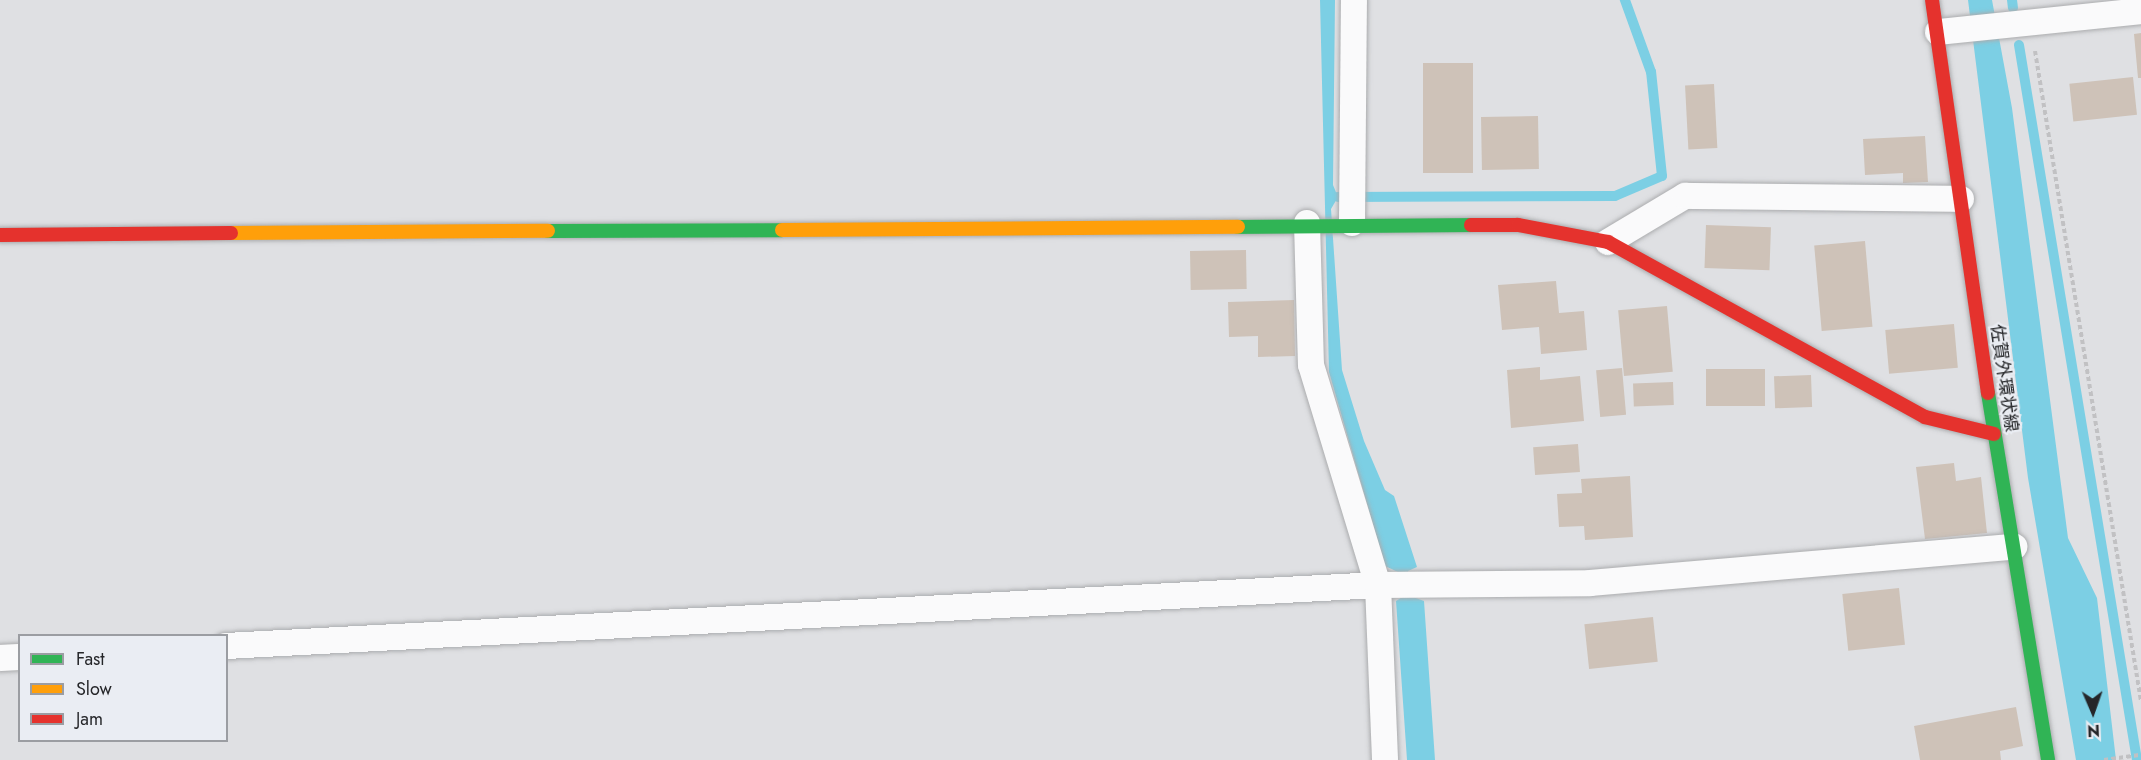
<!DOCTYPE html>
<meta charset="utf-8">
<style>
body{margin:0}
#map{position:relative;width:2141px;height:760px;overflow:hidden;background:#dfe0e3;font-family:Jost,"Noto Sans JP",sans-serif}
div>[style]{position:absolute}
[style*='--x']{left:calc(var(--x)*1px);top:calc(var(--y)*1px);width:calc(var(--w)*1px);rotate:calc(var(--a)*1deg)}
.water>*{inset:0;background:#7ccfe4}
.stream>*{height:10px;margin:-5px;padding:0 5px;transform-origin:5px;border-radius:5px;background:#7ccfe4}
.building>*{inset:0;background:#cec2b8;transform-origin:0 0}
.path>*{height:4px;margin-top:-2px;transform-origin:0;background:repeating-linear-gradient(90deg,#c1c1c3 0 4.5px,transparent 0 7.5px)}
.roads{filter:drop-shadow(0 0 2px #abacae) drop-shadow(0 0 2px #abacae)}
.street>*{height:26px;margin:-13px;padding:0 13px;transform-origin:13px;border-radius:13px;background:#fafafb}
.fast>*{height:14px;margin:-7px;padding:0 7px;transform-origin:7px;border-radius:7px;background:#30b455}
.slow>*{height:14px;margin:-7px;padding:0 7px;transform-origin:7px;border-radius:7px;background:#ff9f0a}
.jam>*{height:14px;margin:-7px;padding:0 7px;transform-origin:7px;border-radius:7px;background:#e5322d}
span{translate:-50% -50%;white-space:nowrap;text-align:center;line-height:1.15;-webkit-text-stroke:4.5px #eaedf3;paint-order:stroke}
.street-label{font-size:18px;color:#252629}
.legend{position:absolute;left:18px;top:634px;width:210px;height:108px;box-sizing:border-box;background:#eaedf3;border:2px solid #9b9da2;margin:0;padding:8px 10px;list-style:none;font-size:18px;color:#252629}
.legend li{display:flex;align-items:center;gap:12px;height:30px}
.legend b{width:30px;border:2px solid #9b9da2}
.north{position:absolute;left:2063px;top:682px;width:60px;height:60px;-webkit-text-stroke:4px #eaedf3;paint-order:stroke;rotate:178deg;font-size:16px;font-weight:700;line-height:24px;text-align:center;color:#252629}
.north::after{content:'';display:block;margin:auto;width:21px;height:27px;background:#252629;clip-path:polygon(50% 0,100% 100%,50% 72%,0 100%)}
</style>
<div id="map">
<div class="water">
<div style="clip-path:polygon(1320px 0,1335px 0,1333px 185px,1338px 197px,1331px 209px,1342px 370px,1364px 441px,1385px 490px,1394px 496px,1417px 567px,1408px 571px,1413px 597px,1424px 601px,1435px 760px,1407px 760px,1396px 601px,1404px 596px,1398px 572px,1385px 566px,1329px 372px)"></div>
<div style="clip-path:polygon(1968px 0,1992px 0,2012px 108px,2068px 538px,2097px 598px,2116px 760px,2076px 760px,2028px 478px)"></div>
</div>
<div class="stream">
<div style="--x:2012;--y:0;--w:8;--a:83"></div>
<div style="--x:2019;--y:45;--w:725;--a:80.63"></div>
<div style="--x:1338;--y:197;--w:277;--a:-0.2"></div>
<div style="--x:1615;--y:196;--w:51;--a:-23.1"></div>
<div style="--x:1662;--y:176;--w:105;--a:-96"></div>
<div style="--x:1651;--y:72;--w:77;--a:-109.9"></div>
</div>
<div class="building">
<div style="clip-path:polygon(2141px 33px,2141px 78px,2138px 78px,2134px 34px)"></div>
<div style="left:1423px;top:63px;width:50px;height:110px"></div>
<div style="left:2133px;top:77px;width:38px;height:64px;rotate:84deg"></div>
<div style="left:1714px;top:84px;width:64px;height:29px;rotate:87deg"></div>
<div style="left:1538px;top:116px;width:53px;height:57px;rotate:89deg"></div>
<div style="clip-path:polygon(1925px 136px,1928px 182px,1903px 183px,1903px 173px,1865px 175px,1863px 139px)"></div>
<div style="left:1706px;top:225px;width:65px;height:43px;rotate:2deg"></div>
<div style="left:1865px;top:241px;width:86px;height:51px;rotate:85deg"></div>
<div style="left:1246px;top:250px;width:39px;height:56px;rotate:89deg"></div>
<div style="clip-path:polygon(1556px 281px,1559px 313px,1584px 311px,1587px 350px,1541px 354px,1539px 327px,1502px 330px,1498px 285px)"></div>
<div style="clip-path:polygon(1294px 300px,1295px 356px,1258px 357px,1258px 336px,1229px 337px,1228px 302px)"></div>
<div style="left:1667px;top:306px;width:66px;height:49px;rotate:85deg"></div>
<div style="left:1954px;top:324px;width:44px;height:69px;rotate:85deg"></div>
<div style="clip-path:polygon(1540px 367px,1540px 380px,1580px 376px,1584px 421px,1511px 428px,1507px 370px)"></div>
<div style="left:1622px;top:368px;width:47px;height:26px;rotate:85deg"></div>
<div style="left:1765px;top:369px;width:37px;height:59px;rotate:90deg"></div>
<div style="left:1811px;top:375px;width:32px;height:37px;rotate:88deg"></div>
<div style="left:1673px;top:382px;width:23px;height:40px;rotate:88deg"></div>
<div style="left:1578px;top:444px;width:28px;height:45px;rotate:86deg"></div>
<div style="clip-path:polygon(1954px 463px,1956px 481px,1981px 477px,1987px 533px,1925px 539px,1916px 467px)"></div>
<div style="clip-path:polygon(1630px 476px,1633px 537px,1585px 540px,1584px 526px,1559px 527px,1557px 494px,1582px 493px,1581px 479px)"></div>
<div style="left:1899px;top:588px;width:57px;height:57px;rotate:84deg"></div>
<div style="left:1653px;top:617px;width:45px;height:69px;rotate:84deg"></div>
<div style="clip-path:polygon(2016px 707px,2023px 746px,2000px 751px,2001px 760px,1920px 760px,1914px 726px)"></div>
</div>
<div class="path">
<div style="--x:2035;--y:51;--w:659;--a:80.74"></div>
<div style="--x:2104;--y:760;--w:37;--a:-8"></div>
</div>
<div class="roads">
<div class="street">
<div style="--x:1938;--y:32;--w:204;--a:-5.9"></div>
<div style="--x:1307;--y:223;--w:142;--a:88.4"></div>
<div style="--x:1311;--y:365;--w:230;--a:73.1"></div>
<div style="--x:1378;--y:585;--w:175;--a:87.7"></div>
<div style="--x:1352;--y:223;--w:223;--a:-89.5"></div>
<div style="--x:1608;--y:242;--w:90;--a:-30.9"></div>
<div style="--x:1685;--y:196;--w:276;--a:0.6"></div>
<div style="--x:226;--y:646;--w:1154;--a:-3.03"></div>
<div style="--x:1378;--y:585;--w:212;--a:-0.5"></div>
<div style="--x:1590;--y:583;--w:426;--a:-4.9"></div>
<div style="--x:0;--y:658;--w:20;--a:-3"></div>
</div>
<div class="fast">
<div style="--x:1238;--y:227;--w:233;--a:-0.5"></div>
<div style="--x:548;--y:231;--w:234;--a:-0.2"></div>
<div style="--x:1988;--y:393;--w:372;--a:80.7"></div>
</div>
<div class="slow">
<div style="--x:782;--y:230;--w:456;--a:-0.4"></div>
<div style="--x:231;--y:233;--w:317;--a:-0.4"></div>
</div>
<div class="jam">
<div style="--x:1932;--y:0;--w:397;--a:81.9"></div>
<div style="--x:1471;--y:225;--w:47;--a:0"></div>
<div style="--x:1518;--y:225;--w:92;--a:10.7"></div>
<div style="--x:1608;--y:242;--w:362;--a:28.9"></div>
<div style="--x:1925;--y:417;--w:71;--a:13.8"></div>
<div style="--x:0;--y:235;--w:231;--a:-0.5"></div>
</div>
</div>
<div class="street-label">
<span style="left:2004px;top:378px;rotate:82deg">佐賀外環状線</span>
</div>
<ul class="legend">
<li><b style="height:8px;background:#30b455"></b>Fast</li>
<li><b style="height:8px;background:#ff9f0a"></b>Slow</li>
<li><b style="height:8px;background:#e5322d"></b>Jam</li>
</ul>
<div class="north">N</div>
</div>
